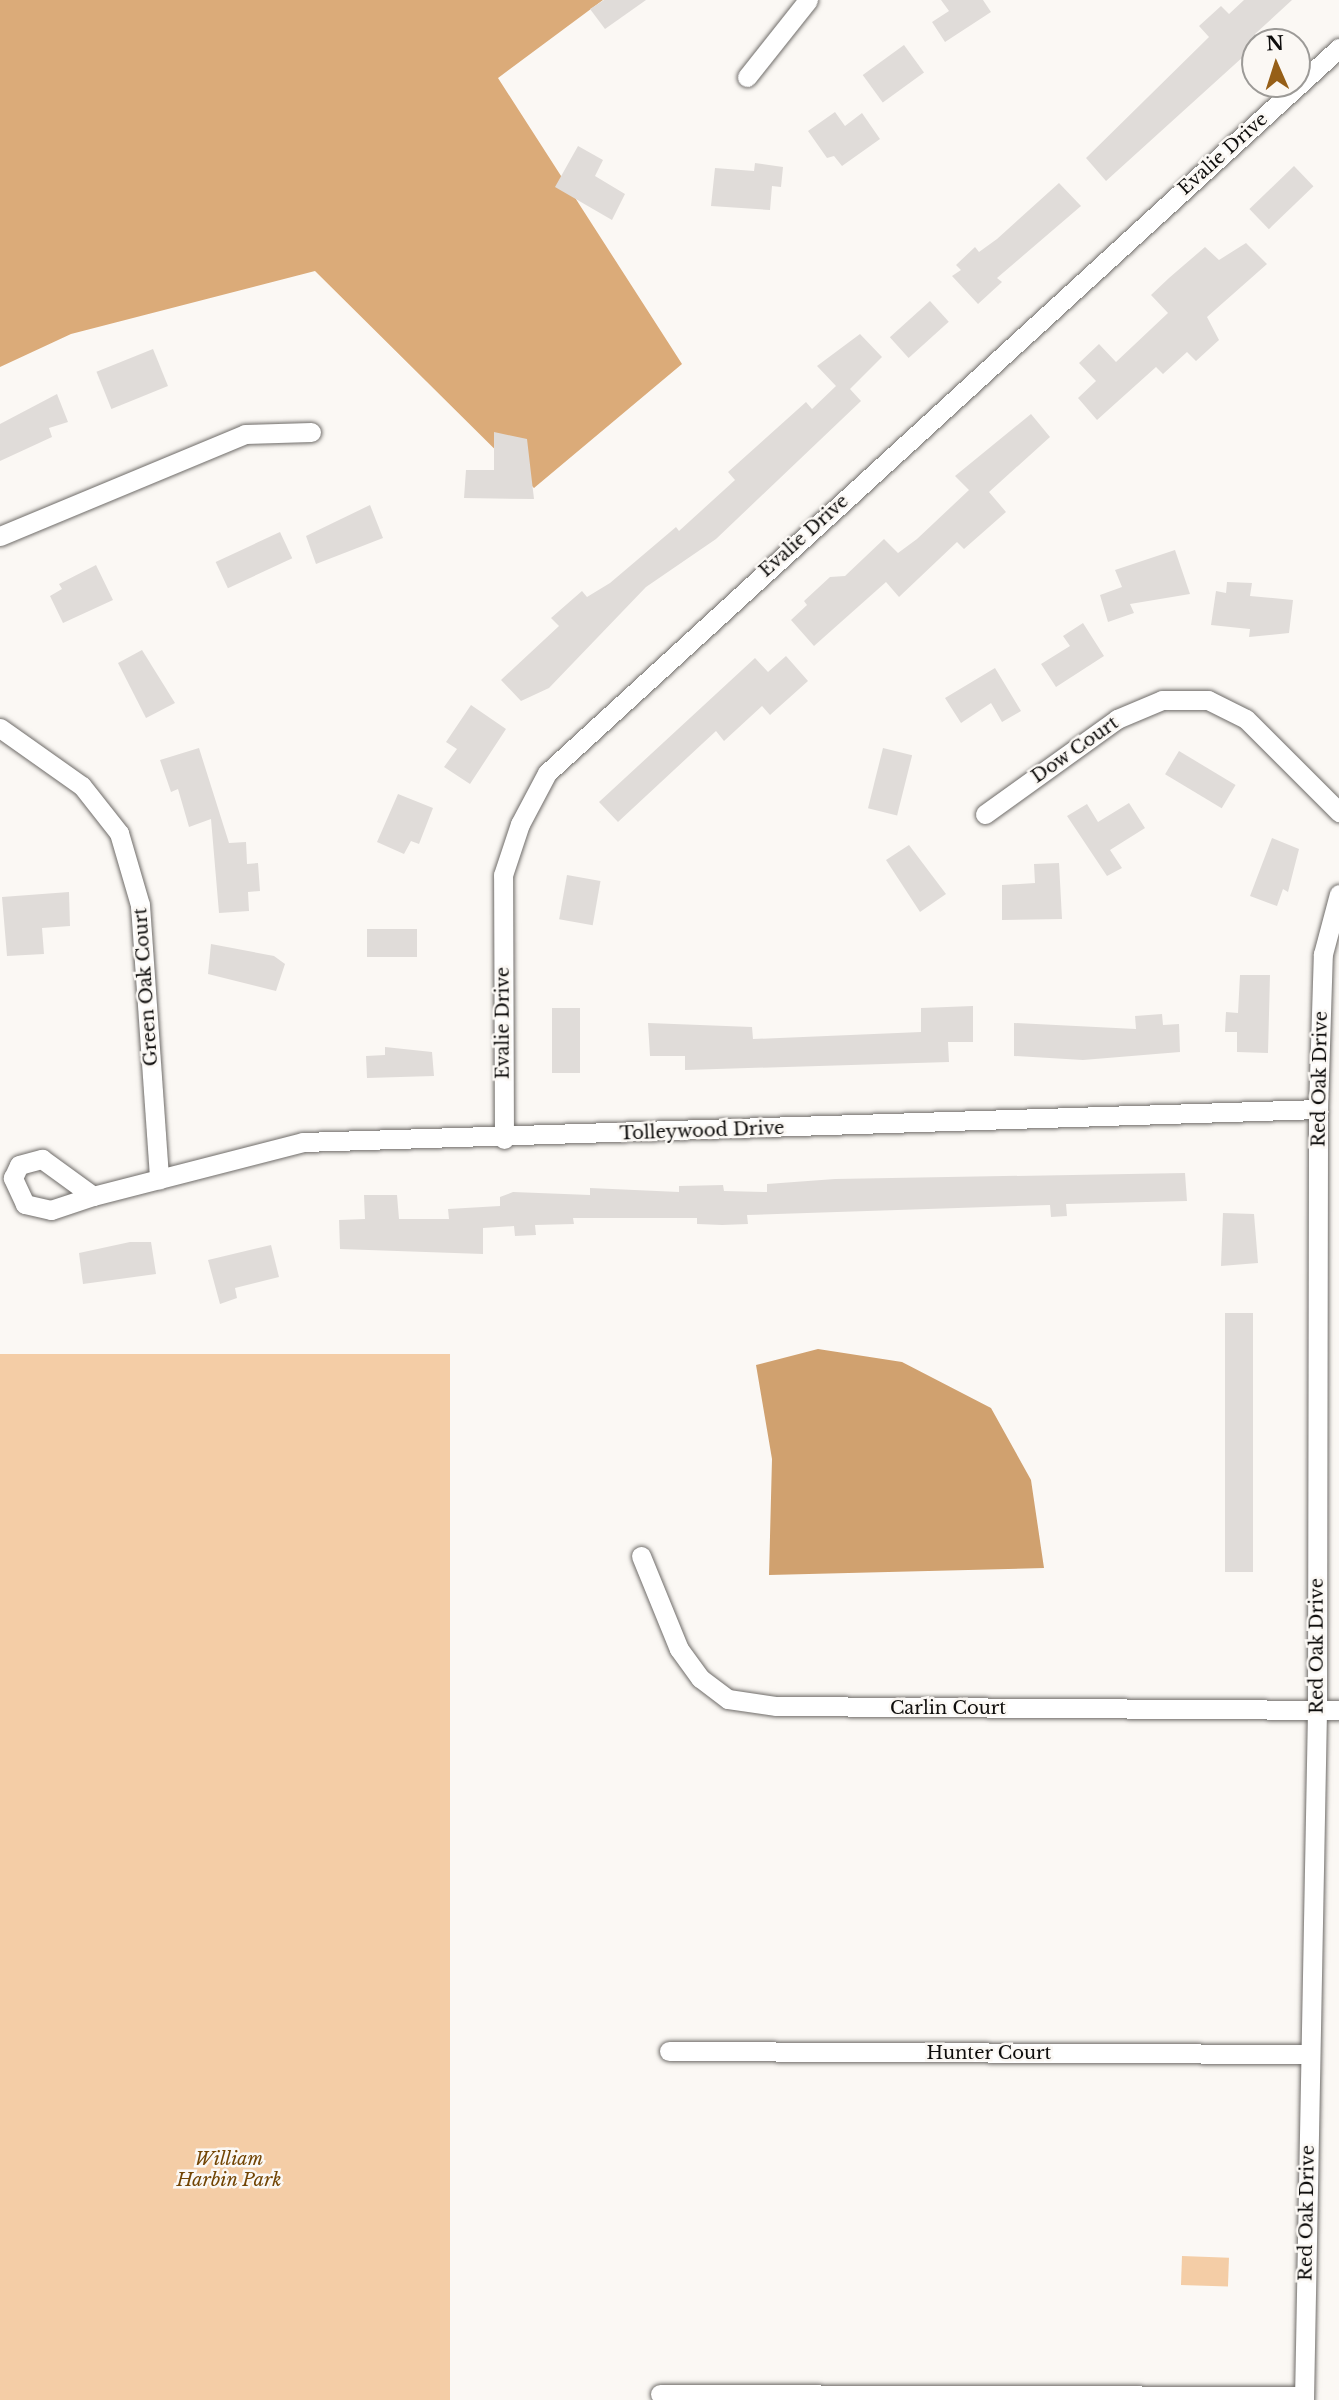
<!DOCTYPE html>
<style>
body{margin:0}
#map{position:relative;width:1339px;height:2400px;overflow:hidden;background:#fbf8f4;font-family:"Libre Baskerville",serif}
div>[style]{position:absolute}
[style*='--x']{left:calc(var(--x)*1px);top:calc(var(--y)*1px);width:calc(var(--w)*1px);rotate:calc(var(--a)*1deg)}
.green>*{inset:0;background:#f4cda6;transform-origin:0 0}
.forest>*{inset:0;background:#dbab79}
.water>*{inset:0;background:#d0a16f}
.building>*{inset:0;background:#e0dcd9;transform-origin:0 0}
.roads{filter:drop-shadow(0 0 2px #6f6c69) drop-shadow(0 0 2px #6f6c69)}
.street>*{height:19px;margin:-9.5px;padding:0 9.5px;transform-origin:9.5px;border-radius:9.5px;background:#fff}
span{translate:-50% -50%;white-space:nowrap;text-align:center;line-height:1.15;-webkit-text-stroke:5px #fbf8f4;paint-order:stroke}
.street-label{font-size:18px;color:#0e0d0c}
.park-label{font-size:18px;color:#724504;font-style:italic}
.north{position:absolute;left:1241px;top:28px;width:70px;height:70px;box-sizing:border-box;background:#fbf8f4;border:2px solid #9c9a97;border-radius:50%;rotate:357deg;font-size:19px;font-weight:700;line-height:28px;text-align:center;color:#0e0d0c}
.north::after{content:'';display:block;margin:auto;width:24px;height:32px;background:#965f18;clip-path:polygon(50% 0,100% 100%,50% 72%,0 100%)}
</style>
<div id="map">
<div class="green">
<div style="left:0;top:1354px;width:450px;height:1046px"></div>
<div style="left:1182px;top:2256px;width:47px;height:29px;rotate:2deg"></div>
</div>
<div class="forest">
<div style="clip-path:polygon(0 0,603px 0,498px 78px,682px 364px,534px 488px,315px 271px,71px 334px,0 367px)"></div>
</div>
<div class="water">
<div style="clip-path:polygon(818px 1349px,902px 1362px,991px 1408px,1031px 1480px,1044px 1568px,769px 1575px,772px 1459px,756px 1365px)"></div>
</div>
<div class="building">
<div style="clip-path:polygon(604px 0,646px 0,605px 29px,590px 9px)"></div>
<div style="clip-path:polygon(941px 0,983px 0,991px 12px,945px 42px,932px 22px,949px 11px)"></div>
<div style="clip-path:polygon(1244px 0,1292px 0,1255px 34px,1255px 46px,1106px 181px,1086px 158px,1209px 37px,1199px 26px,1221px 6px,1229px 14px)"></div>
<div style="left:904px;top:45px;width:34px;height:51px;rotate:54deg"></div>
<div style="clip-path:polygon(835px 112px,845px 126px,862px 113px,880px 139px,842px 166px,834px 156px,827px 158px,808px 131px)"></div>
<div style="clip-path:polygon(578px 146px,603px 160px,595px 176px,625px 194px,612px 220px,555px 187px)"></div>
<div style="clip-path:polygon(755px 163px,783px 167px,781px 187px,772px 186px,770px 210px,711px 206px,715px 168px,754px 171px)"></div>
<div style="left:1294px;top:166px;width:28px;height:62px;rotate:46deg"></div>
<div style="clip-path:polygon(1059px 183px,1081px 206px,997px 278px,1002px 282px,978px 304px,952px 276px,961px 270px,956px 265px,975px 247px,979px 252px,997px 239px)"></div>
<div style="clip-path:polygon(1246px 243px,1267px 264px,1207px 317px,1219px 340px,1196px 361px,1187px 352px,1163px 374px,1156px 367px,1097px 420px,1078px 398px,1096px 381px,1079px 363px,1099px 344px,1116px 362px,1168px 313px,1151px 295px,1169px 278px,1205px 247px,1219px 260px)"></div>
<div style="left:930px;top:301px;width:28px;height:54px;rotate:48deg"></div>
<div style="clip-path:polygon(860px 334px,882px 357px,850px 389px,861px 401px,716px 539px,646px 587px,549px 688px,521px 701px,501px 680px,559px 626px,551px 618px,582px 591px,587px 597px,610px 583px,676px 527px,679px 531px,735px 480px,728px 472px,806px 402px,812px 409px,836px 386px,817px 366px)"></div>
<div style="left:153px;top:349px;width:40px;height:61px;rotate:68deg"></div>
<div style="clip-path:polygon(57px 394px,68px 422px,49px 428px,52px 437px,0 461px,0 424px)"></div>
<div style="clip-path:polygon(1031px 414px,1050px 437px,989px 492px,1006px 512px,964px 549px,957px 542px,899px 597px,886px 582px,814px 646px,791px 620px,807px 605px,804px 601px,830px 577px,845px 576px,884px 539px,898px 553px,917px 539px,969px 490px,955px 476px)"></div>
<div style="clip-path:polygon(494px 432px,527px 439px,534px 499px,464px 498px,466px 470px,494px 470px)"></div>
<div style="clip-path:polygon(370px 505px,383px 538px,316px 564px,306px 536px)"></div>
<div style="left:280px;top:532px;width:29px;height:71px;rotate:65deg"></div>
<div style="clip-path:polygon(1175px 550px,1190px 594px,1130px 604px,1134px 613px,1108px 622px,1100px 595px,1122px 587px,1115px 570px)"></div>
<div style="clip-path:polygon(96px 565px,113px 600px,63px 623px,50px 596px,62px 589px,59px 584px)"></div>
<div style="clip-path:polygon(1227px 582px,1252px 583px,1250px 596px,1293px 600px,1289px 633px,1249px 637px,1250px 629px,1211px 625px,1216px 591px,1226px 593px)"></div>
<div style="clip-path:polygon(1083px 623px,1104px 656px,1056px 687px,1041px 664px,1070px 646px,1063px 636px)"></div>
<div style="clip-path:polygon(142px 650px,175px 703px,146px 718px,118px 663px)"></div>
<div style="clip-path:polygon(786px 656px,808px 681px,770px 715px,762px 706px,724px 741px,716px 731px,618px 822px,599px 802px,755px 658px,768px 672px)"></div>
<div style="clip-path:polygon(995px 668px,1021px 711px,1002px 722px,991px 703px,961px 723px,945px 698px)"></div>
<div style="clip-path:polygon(471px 705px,506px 729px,470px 784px,444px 767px,457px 749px,446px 742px)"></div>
<div style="clip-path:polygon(199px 748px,229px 843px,246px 842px,247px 864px,258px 863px,260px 891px,248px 892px,249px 911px,219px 913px,211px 819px,189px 827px,178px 789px,171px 792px,160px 760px)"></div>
<div style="left:883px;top:748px;width:30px;height:62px;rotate:14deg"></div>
<div style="left:1179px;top:751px;width:66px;height:27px;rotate:31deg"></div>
<div style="clip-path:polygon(398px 794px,433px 808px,419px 844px,411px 841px,404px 854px,377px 842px)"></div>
<div style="clip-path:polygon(1129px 803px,1145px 828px,1110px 850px,1122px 868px,1107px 876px,1067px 816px,1087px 804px,1098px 822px)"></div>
<div style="clip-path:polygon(1272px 838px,1299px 849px,1288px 892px,1283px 889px,1277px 906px,1250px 896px)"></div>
<div style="clip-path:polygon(909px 845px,946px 894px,920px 912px,886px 860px)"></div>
<div style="clip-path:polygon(1059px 863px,1062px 919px,1002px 920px,1002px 885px,1035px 883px,1034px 864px)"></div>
<div style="left:567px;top:875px;width:34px;height:45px;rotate:10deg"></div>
<div style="clip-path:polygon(69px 892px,70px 926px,42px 928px,44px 954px,7px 956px,2px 897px)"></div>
<div style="left:417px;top:929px;width:28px;height:50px;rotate:90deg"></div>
<div style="clip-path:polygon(211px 944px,274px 956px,285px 964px,276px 991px,208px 974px)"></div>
<div style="clip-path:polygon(1240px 975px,1270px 975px,1268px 1053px,1237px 1052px,1237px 1032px,1225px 1032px,1226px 1012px,1238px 1013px)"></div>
<div style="clip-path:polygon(973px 1006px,973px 1042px,948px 1042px,949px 1062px,685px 1070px,685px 1056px,650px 1056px,648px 1023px,752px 1027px,753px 1039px,921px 1032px,921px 1008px)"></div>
<div style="left:552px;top:1008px;width:28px;height:65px"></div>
<div style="clip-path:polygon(1162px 1014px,1163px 1025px,1179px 1024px,1180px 1052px,1083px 1060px,1014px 1056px,1014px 1023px,1136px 1029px,1135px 1016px)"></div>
<div style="clip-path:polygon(385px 1047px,432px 1052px,434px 1076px,367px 1078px,366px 1056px,385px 1055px)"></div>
<div style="clip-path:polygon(1185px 1173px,1187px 1201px,1066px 1204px,1067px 1216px,1051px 1217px,1050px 1205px,747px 1215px,748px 1224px,722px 1225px,697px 1224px,697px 1218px,573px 1218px,574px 1224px,535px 1225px,536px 1235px,515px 1236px,514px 1226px,483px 1228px,483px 1254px,340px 1249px,339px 1220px,365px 1219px,364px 1195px,397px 1195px,399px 1219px,449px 1219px,448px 1209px,500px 1206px,500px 1197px,513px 1192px,590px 1195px,590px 1188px,679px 1192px,679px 1186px,723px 1185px,724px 1191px,767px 1192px,767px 1184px,835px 1179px)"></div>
<div style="clip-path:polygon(1223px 1213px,1254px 1214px,1258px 1263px,1221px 1266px)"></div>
<div style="clip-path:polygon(130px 1242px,151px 1242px,156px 1274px,83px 1284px,79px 1253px)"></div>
<div style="clip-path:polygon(271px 1245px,279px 1277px,235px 1288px,237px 1298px,220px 1304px,208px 1260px)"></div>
<div style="left:1225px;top:1313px;width:28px;height:259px"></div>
</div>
<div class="roads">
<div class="street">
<div style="--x:747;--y:77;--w:98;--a:-51.6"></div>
<div style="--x:0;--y:536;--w:265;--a:-22.6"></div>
<div style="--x:245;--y:434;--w:66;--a:-1.7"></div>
<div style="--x:0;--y:728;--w:100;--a:35.3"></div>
<div style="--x:82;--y:786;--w:60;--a:51.8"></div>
<div style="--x:119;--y:833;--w:75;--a:73.7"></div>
<div style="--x:140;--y:905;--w:275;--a:86"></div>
<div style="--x:985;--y:814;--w:163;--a:-35.7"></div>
<div style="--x:1117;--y:719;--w:49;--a:-22.9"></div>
<div style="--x:1162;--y:700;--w:46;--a:0"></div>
<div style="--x:1208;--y:700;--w:42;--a:26.6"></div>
<div style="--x:1246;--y:719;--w:132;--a:45"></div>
<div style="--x:504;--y:1139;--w:264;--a:-90.2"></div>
<div style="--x:503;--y:875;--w:54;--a:-71.6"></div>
<div style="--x:520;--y:824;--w:58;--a:-62.1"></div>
<div style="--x:547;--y:773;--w:1074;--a:-42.47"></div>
<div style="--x:93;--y:1196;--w:44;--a:161.6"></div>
<div style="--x:51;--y:1210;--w:27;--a:-167"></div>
<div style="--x:25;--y:1204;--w:29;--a:-115"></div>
<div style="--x:13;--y:1178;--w:14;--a:-65"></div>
<div style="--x:19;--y:1165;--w:24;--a:-15"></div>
<div style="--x:42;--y:1159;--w:63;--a:36"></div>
<div style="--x:93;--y:1196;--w:217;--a:-14.4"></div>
<div style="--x:303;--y:1142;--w:1016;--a:-1.86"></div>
<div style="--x:641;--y:1556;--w:100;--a:67.8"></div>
<div style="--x:679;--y:1649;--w:36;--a:54"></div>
<div style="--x:700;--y:1678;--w:35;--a:37"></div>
<div style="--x:728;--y:1699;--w:49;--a:8.3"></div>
<div style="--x:776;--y:1706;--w:563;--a:0.41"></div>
<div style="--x:669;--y:2051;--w:641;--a:0.27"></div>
<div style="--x:660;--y:2394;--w:644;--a:0.18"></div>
<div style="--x:1304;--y:2400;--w:690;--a:-88.92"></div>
<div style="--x:1317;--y:1710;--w:601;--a:-89.9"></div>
<div style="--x:1318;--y:1109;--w:155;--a:-88.2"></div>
<div style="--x:1323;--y:954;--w:62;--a:-75.1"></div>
</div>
</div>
<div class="street-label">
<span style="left:1223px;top:154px;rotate:-42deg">Evalie Drive</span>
<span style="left:804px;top:536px;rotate:-42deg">Evalie Drive</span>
<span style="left:1075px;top:750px;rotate:-35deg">Dow Court</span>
<span style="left:146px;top:987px;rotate:-94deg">Green Oak Court</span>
<span style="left:503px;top:1023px;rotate:-90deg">Evalie Drive</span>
<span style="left:1320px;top:1079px;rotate:-89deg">Red Oak Drive</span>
<span style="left:702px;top:1131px;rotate:-2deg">Tolleywood Drive</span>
<span style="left:1317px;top:1646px;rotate:-90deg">Red Oak Drive</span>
<span style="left:948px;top:1708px">Carlin Court</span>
<span style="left:989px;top:2053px">Hunter Court</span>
<span style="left:1307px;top:2213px;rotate:-89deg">Red Oak Drive</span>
</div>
<div class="park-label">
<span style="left:229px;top:2170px">William<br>Harbin Park</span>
</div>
<div class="north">N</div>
</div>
